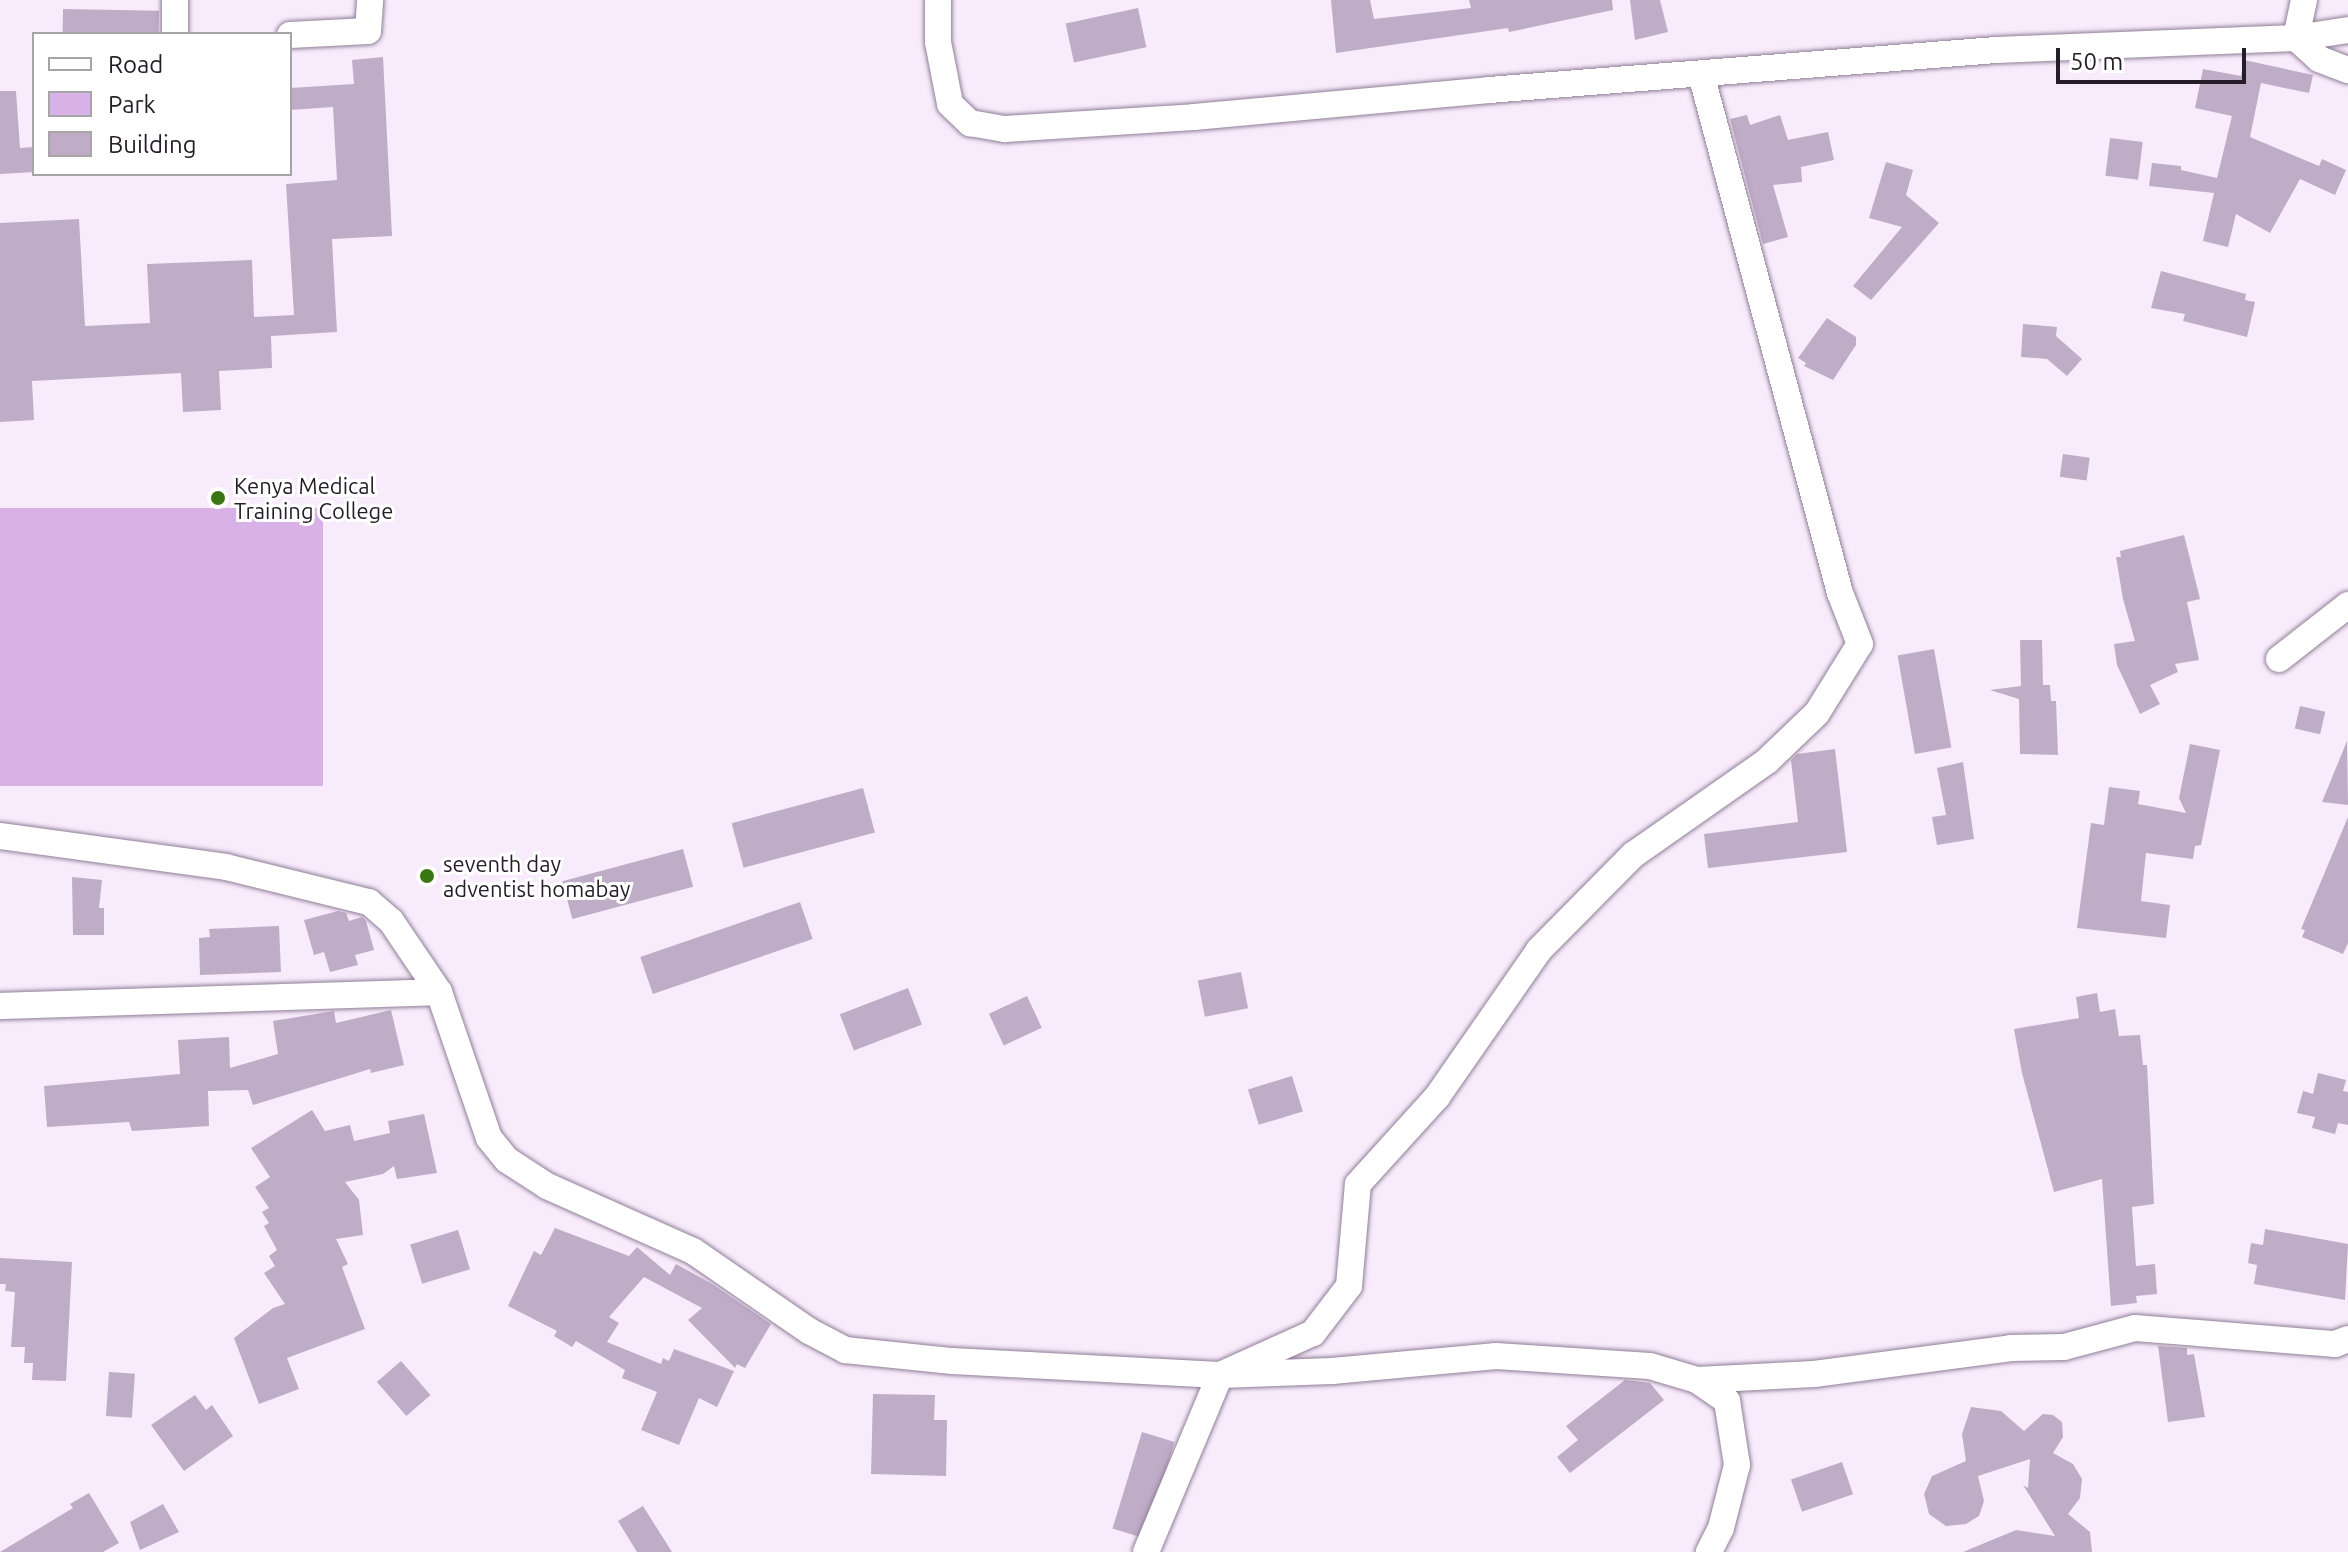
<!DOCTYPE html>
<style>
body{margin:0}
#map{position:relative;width:2348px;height:1552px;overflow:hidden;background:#f8ecfc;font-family:Ubuntu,sans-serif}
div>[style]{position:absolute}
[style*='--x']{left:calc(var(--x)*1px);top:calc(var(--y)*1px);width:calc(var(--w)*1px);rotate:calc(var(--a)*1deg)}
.green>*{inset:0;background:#d8b1e7;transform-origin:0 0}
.building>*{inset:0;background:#bfacc7;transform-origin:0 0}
.roads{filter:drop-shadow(0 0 2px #907e97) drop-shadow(0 0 2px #907e97)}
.minor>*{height:26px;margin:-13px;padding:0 13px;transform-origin:13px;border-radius:13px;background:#fff}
.dots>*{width:22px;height:22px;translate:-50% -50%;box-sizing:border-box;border:4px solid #fff;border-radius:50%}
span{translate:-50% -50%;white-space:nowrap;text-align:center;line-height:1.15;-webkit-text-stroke:6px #fff;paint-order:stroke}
.poi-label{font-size:22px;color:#251e28}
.left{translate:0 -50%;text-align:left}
.legend{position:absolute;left:32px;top:32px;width:260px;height:144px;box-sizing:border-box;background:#fff;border:2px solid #a8a5a9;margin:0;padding:10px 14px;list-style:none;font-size:24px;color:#251e28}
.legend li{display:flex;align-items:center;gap:16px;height:40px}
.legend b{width:40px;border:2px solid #a8a5a9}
.scale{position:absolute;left:2056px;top:48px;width:190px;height:36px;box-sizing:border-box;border:4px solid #251e28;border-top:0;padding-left:10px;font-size:24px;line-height:28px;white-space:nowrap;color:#251e28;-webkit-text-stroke:6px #fff;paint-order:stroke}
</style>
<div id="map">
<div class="green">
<div style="left:323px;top:508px;width:278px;height:323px;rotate:90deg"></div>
</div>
<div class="building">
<div style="clip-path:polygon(1331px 0,1370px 0,1374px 19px,1471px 8px,1469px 0,1612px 0,1613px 10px,1509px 32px,1508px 28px,1336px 53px)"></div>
<div style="clip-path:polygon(1630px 0,1660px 0,1668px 32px,1635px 40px)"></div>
<div style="left:1138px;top:8px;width:40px;height:74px;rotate:78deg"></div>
<div style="left:63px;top:9px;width:96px;height:25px;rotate:1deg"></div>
<div style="clip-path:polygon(383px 57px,392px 236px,332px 239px,337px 332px,271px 336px,272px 368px,219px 371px,221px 410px,183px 412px,181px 373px,32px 381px,34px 420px,0 422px,0 223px,79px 219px,85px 326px,150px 323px,147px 264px,252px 260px,254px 317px,294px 315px,286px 184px,337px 180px,333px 107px,290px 110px,290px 88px,354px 84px,352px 60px)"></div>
<div style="clip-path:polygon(2244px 60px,2313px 75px,2309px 93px,2261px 83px,2250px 137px,2319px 166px,2322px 159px,2346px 170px,2335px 195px,2300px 179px,2270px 233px,2236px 214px,2228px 247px,2203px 241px,2214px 193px,2149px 186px,2152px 163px,2181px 166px,2181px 170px,2217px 178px,2232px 116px,2195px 108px,2203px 69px,2241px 76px)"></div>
<div style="clip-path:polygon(0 91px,16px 91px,20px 148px,34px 147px,34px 172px,0 174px)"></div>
<div style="clip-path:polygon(1747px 115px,1750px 125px,1780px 115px,1788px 140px,1828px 132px,1834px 160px,1801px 167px,1802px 182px,1773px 185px,1788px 237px,1763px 244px,1730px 119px)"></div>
<div style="left:2110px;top:138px;width:33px;height:38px;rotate:7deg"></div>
<div style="clip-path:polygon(1886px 162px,1913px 170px,1906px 195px,1939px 223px,1871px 300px,1853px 286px,1902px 227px,1869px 218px)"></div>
<div style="clip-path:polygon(2161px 271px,2246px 294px,2245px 300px,2255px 302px,2247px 337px,2183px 321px,2185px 314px,2151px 308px)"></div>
<div style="clip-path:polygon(1827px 318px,1856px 337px,1856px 345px,1833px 380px,1804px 366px,1806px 363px,1798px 358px)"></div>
<div style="clip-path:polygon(2023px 324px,2057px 327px,2056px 336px,2082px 359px,2067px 376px,2047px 359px,2021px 357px)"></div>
<div style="left:2063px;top:454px;width:27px;height:23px;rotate:8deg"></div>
<div style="clip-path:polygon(2184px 535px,2200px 599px,2187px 602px,2199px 660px,2175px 664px,2178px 672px,2150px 685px,2160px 704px,2140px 714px,2117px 665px,2114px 644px,2135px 641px,2123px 599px,2116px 557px,2121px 557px,2120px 551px)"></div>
<div style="clip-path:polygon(2020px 640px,2042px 640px,2043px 685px,2050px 685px,2051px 701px,2056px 701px,2058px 755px,2020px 754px,2019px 699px,1990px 690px,2021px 686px)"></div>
<div style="left:1934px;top:649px;width:100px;height:37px;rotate:80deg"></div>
<div style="left:2300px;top:706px;width:26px;height:23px;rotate:13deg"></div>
<div style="clip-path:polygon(2347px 741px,2348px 805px,2322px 802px)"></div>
<div style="clip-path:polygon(2190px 744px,2220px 750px,2201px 845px,2195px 846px,2193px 859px,2146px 853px,2141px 901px,2170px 905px,2166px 938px,2077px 928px,2091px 823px,2104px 825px,2109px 787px,2140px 791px,2138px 804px,2186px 813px,2179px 798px)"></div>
<div style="clip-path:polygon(1835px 749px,1847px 852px,1708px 868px,1704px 834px,1798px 822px,1791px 760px,1797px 754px)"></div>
<div style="clip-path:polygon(1963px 762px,1974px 839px,1937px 845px,1932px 817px,1946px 815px,1937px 768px)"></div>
<div style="left:863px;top:788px;width:46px;height:136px;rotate:75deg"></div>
<div style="clip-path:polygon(2348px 817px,2348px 943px,2343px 954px,2302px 937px,2305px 930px,2301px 929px)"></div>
<div style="left:683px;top:849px;width:39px;height:125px;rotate:75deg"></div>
<div style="clip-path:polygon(72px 877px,102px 880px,99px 908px,104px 908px,104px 935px,73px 935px)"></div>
<div style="left:800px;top:902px;width:39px;height:169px;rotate:71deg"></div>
<div style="clip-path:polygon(338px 911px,346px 913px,349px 921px,362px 917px,366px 921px,374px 950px,355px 955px,358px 965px,330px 972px,324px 952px,314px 955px,304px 920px)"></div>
<div style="clip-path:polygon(279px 926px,281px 972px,200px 975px,199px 938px,210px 937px,209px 929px)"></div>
<div style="left:1241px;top:972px;width:37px;height:44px;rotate:79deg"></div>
<div style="left:908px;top:988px;width:39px;height:73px;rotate:69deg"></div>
<div style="clip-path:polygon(2097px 993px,2100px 1012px,2115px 1009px,2119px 1036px,2140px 1035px,2143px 1065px,2147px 1065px,2154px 1204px,2132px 1207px,2136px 1266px,2155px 1264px,2157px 1294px,2136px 1296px,2137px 1303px,2111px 1306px,2102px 1179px,2054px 1192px,2022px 1073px,2014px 1029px,2079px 1018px,2076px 997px)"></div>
<div style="left:1027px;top:996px;width:35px;height:42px;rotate:65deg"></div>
<div style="clip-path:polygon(391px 1010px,404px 1065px,371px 1073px,370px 1069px,253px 1105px,248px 1090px,208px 1091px,209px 1126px,132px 1131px,129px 1122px,47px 1127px,44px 1086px,180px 1074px,178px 1040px,229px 1037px,230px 1068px,278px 1054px,273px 1021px,334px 1011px,336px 1023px)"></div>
<div style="clip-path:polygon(2318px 1073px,2346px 1080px,2343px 1091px,2348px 1092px,2348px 1125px,2338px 1123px,2335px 1134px,2312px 1128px,2315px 1117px,2297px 1113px,2303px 1091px,2313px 1094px)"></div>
<div style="left:1292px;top:1076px;width:37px;height:46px;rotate:73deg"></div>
<div style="clip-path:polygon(312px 1110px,325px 1131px,350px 1125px,354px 1141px,390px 1133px,388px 1121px,424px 1114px,437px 1173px,397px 1179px,394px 1166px,383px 1174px,345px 1182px,359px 1200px,363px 1235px,336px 1239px,348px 1264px,342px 1267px,365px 1329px,287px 1358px,299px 1389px,259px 1404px,234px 1338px,273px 1308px,285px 1304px,264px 1273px,275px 1266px,269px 1256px,277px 1250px,264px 1226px,269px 1223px,262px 1212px,269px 1208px,255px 1187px,270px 1177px,251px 1148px)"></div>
<div style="clip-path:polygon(555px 1228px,629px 1256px,637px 1247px,670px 1275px,676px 1264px,712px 1284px,771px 1324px,745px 1368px,737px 1364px,735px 1368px,688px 1320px,702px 1308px,644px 1277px,609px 1317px,619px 1323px,607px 1342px,661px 1364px,663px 1358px,669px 1361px,674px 1349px,734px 1371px,717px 1407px,699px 1398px,679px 1445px,641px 1430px,657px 1392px,622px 1378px,625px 1370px,576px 1341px,572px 1347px,554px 1336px,557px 1331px,508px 1306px,534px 1251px,541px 1255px)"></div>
<div style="clip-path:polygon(2265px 1229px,2348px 1244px,2345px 1300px,2254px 1284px,2257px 1265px,2248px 1263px,2251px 1243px,2263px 1245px)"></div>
<div style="left:458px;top:1230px;width:41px;height:50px;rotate:73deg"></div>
<div style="clip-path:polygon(0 1258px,72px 1262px,66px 1381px,32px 1380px,33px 1363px,24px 1363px,25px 1347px,11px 1347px,15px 1292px,5px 1291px,6px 1284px,0 1284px)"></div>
<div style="clip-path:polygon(2158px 1346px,2187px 1348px,2187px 1355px,2194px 1354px,2205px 1417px,2168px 1422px)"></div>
<div style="left:401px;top:1361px;width:45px;height:32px;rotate:49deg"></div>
<div style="left:109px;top:1372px;width:26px;height:44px;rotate:4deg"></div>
<div style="clip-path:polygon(1625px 1380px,1650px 1383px,1664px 1400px,1570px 1473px,1557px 1457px,1578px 1440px,1566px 1426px)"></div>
<div style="clip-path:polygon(873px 1394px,935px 1395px,934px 1420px,947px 1420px,946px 1476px,871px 1474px)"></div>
<div style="clip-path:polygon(195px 1395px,206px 1410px,212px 1405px,233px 1436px,184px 1471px,151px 1425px)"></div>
<div style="clip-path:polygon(1971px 1407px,2001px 1411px,2024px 1431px,2043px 1414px,2053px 1415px,2062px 1422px,2063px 1437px,2053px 1453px,2073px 1464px,2082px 1479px,2080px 1498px,2068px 1514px,2090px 1532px,2092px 1552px,1963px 1552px,2016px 1530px,2055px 1536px,2023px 1485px,2028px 1488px,2030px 1459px,1978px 1476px,1984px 1501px,1979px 1516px,1966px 1524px,1946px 1526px,1929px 1514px,1924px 1494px,1932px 1476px,1966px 1461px,1962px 1434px)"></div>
<div style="left:1142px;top:1432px;width:34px;height:101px;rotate:17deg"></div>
<div style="left:1842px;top:1462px;width:34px;height:54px;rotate:71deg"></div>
<div style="clip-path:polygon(89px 1493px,119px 1543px,103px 1552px,0 1552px,73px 1508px,70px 1504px)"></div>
<div style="clip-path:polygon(163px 1504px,179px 1532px,140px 1550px,130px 1522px)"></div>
<div style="clip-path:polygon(643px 1506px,672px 1552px,637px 1552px,618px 1521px)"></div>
</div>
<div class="roads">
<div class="minor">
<div style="--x:938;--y:0;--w:42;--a:90"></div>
<div style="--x:938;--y:42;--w:63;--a:79"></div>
<div style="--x:950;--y:104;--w:28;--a:44"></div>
<div style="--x:970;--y:123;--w:36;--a:10"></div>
<div style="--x:1005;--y:129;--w:189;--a:-3.6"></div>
<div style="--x:1194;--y:117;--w:296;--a:-5.2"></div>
<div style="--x:1489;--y:90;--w:509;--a:-4.51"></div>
<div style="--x:1996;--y:50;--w:300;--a:-2.3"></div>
<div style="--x:2296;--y:38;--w:53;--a:-8.7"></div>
<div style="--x:2304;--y:0;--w:39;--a:102"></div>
<div style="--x:2296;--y:38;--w:31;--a:42"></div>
<div style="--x:2319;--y:59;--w:31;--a:21"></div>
<div style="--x:175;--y:34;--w:34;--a:-90"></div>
<div style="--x:290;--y:35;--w:78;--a:-2.9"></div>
<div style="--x:368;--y:31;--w:31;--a:-86"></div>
<div style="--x:2279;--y:659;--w:88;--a:-38"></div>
<div style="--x:0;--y:836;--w:228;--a:7.8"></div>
<div style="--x:226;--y:867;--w:147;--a:13.8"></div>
<div style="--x:369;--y:902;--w:29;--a:41"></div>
<div style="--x:391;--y:921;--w:86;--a:55.9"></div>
<div style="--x:439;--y:992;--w:154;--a:71.1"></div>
<div style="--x:489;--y:1138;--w:28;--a:51"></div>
<div style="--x:507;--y:1160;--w:48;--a:33"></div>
<div style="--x:547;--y:1186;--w:160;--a:24"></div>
<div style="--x:693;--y:1251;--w:141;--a:34.6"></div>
<div style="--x:809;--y:1331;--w:41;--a:27.8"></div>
<div style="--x:845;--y:1350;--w:108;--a:5.9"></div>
<div style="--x:952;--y:1361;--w:268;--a:3"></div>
<div style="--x:1220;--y:1375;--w:102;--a:-24.3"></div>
<div style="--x:1313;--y:1333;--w:59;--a:-52.5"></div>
<div style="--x:1349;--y:1286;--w:102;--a:-85"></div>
<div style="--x:1358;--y:1184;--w:118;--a:-47.8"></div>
<div style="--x:1437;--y:1097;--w:179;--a:-55.2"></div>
<div style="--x:1539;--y:950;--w:134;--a:-45.3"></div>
<div style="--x:1633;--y:855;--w:164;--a:-35"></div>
<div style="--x:1767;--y:761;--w:69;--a:-43.8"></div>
<div style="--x:1817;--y:713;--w:81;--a:-58.1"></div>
<div style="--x:1860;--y:644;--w:55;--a:-111.4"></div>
<div style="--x:1840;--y:593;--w:537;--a:-104.99"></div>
<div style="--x:0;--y:1006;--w:439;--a:-1.8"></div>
<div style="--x:1697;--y:1380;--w:117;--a:-2.9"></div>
<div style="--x:1814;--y:1374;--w:199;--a:-7.5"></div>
<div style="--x:2011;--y:1348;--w:53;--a:-1.1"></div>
<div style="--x:2064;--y:1347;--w:73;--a:-15"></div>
<div style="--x:2135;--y:1328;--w:201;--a:4.6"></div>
<div style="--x:2335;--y:1344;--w:14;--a:-21"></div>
<div style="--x:1146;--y:1552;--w:192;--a:-67.3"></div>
<div style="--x:1220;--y:1375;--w:112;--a:-2"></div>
<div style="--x:1332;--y:1371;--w:165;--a:-5.2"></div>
<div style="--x:1496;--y:1356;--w:154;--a:3.7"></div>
<div style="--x:1650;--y:1366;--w:49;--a:16.6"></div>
<div style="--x:1697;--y:1380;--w:37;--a:35"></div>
<div style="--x:1727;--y:1401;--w:65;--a:81.1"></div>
<div style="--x:1737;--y:1465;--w:65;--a:104.3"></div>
<div style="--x:1721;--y:1528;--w:27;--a:117"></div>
</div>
</div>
<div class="dots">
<div style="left:218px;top:498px;background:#3a7712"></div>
<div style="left:427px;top:876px;background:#3a7712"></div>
</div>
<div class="poi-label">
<span class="left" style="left:234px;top:498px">Kenya Medical<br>Training College</span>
<span class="left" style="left:443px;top:876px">seventh day<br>adventist homabay</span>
</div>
<ul class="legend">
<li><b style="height:10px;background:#fff"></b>Road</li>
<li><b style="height:22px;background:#d8b1e7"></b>Park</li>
<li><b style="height:22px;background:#bfacc7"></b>Building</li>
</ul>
<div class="scale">50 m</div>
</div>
